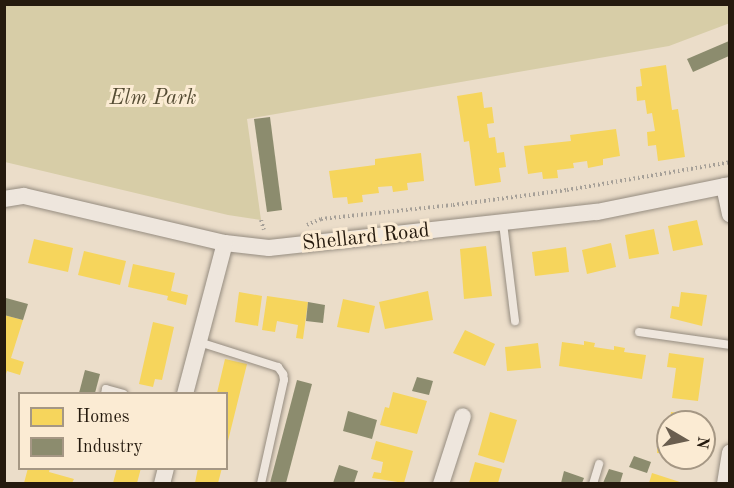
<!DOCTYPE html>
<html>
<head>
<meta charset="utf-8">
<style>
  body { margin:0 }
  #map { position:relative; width:734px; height:488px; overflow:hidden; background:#ebddc9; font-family:"Old Standard TT",serif }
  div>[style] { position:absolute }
  .green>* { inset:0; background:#d7cda7 }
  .homes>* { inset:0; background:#f6d55c }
  .industry>* { inset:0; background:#8c8c6e }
  .path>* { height:4px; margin-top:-2px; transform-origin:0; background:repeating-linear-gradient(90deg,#a6a098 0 1.5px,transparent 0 4.5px) }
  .roads { filter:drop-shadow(0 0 2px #958c80) drop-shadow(0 0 2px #958c80) }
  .service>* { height:8px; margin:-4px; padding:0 4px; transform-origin:4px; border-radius:4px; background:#eee6dd }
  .minor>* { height:16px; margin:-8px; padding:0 8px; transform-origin:8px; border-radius:8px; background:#eee6dd }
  span { translate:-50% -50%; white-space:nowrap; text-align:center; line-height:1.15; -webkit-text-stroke:6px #fbebd3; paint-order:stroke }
  .park-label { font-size:21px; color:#554c34; font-style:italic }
  .street-label { font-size:21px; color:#251a0e }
  .frame { position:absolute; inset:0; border:6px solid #251a0e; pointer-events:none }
  .legend { position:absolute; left:18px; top:392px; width:210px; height:78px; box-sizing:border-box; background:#fbebd3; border:2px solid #a59784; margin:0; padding:8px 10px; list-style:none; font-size:18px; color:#251a0e }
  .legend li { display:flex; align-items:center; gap:12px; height:30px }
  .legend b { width:30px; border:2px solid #a59784 }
  .north { position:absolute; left:656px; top:410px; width:60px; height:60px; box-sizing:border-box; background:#fbebd3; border:2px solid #a59784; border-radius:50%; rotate:99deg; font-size:16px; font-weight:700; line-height:24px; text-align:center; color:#251a0e }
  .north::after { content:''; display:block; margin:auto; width:21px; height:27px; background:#6a5e4f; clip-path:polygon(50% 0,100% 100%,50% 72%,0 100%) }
</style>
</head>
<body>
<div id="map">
  <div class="green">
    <i style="clip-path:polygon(5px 4px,729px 4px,730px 23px,669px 46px,247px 119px,261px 220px,228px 215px,5px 162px)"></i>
  </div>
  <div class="homes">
    <i style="clip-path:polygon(666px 65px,672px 110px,678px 109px,685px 157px,658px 161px,656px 145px,648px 146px,647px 132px,655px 131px,652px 113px,647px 114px,645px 100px,637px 101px,636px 87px,642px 86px,640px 69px)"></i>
    <i style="clip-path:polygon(482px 92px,484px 108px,492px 107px,494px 123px,487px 124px,489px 138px,495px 137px,497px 153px,504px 152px,506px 167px,499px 168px,501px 182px,475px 186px,469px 141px,464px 142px,457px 96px)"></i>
    <i style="clip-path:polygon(616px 129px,620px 156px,603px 159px,603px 165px,588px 168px,587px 161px,573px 163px,574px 168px,557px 170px,558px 178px,543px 179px,542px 172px,528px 174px,524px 146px,571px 141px,570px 135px)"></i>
    <i style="clip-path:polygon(421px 153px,424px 181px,407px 183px,408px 190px,393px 192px,392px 186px,378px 187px,379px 193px,362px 195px,363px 202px,348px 204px,347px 197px,333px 198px,329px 171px,375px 165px,375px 159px)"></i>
    <i style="clip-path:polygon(697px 220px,703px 245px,673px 251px,668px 226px)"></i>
    <i style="clip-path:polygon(654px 229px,659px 254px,629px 259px,625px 235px)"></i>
    <i style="clip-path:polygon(34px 239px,73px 248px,68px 272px,28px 263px)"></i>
    <i style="clip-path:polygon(611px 243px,616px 267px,587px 274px,582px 250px)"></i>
    <i style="clip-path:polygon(486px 246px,492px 296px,464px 299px,460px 249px)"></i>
    <i style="clip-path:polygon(566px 247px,569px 272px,535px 276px,532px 252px)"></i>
    <i style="clip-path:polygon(84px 251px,126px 261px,120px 285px,78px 275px)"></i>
    <i style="clip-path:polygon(133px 264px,175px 273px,171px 291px,188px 295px,186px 305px,167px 300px,168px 296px,128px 287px)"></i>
    <i style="clip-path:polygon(428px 291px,433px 320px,385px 329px,379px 302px)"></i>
    <i style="clip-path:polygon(239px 292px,262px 296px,258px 326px,235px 322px)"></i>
    <i style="clip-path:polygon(681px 292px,707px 295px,702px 326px,670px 318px,672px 306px,679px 307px)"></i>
    <i style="clip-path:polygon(267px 296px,308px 302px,303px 339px,296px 338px,298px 325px,277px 321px,275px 332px,262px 330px)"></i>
    <i style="clip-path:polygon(343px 299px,375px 306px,369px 333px,337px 327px)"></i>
    <i style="clip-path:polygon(4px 315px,23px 320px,11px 358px,24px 362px,20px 375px,7px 371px,5px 377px)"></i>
    <i style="clip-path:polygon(153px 322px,174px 327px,162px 380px,155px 379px,153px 387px,139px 384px)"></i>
    <i style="clip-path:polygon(465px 330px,495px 344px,485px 366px,453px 353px)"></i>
    <i style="clip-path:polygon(584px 341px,595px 343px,594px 347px,614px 350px,614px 346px,625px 348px,624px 352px,646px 355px,642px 379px,559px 366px,562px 342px,584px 345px)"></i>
    <i style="clip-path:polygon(538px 343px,541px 368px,507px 371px,505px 347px)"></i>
    <i style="clip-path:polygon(669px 353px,704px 358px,698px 401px,672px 398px,676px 368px,667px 367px)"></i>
    <i style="clip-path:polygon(225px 359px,247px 364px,227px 445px,226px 393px,217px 393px)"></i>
    <i style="clip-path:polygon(393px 392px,427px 401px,417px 434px,380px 425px,385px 407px,389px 408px)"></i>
    <i style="clip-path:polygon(490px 412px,517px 420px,504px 463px,478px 455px)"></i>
    <i style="clip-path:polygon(671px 412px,693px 415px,692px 422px,670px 422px)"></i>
    <i style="clip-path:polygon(658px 437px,668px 438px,668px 454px,657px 453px)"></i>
    <i style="clip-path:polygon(376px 441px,413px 451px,404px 483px,372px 478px,374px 472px,381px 473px,383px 462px,371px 459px)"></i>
    <i style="clip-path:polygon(670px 458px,688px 458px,687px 464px,669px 462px)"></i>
    <i style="clip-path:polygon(475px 462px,502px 469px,498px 483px,469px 483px)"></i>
    <i style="clip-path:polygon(28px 468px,50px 468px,49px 472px,74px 479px,72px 483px,24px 483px)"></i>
    <i style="clip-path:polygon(117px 468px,141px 468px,137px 483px,113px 483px)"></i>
    <i style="clip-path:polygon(198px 468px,222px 468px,218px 483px,195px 483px)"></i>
    <i style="clip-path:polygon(652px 473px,683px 483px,649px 483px)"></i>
  </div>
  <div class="industry">
    <i style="clip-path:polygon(729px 41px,729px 56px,693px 72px,687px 59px)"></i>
    <i style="clip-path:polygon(270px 117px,282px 210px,267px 212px,254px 119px)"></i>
    <i style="clip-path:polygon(6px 298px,28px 304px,23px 320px,4px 315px)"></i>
    <i style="clip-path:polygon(308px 302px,325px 305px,323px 323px,306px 321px)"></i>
    <i style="clip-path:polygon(85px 370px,100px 374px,95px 393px,79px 393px)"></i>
    <i style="clip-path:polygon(417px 377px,433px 381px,429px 395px,412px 391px)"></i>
    <i style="clip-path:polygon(297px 380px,312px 384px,286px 483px,270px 483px)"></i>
    <i style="clip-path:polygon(348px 411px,377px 420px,372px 439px,343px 431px)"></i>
    <i style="clip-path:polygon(634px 456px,651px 462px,647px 473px,629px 467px)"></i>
    <i style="clip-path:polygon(339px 465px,358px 471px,354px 483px,333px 483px)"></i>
    <i style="clip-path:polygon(609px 469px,623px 473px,620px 483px,603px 483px)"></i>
    <i style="clip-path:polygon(564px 471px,584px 478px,582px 483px,561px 483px)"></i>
  </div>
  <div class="path">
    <i style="left:261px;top:220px;width:10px;rotate:73deg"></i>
    <i style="left:307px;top:225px;width:15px;rotate:-23deg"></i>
    <i style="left:321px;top:219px;width:133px;rotate:-6.1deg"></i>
    <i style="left:453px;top:205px;width:115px;rotate:-7.5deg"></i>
    <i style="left:567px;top:190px;width:165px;rotate:-9.7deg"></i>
  </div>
  <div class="roads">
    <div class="service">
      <i style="left:503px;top:223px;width:99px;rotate:83deg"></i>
      <i style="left:639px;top:332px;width:92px;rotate:8.1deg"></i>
      <i style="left:199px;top:342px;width:83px;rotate:17.6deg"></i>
      <i style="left:278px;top:367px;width:9px;rotate:54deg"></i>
      <i style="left:283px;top:374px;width:6px;rotate:81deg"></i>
      <i style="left:284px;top:380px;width:107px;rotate:102.5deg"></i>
      <i style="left:105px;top:394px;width:5px;rotate:-79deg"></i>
      <i style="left:106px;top:389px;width:18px;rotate:16deg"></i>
      <i style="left:593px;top:484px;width:21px;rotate:-73deg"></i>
    </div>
    <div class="minor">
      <i style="left:724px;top:186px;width:29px;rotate:78deg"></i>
      <i style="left:4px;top:199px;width:20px;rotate:-9deg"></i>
      <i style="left:24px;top:196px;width:206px;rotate:13.2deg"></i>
      <i style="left:225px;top:243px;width:44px;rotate:6.5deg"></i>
      <i style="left:269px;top:248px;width:330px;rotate:-6.3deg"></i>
      <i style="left:597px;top:212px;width:136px;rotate:-11.5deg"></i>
      <i style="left:185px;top:394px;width:156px;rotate:-75.2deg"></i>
      <i style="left:162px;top:484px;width:16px;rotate:-76deg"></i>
      <i style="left:441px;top:484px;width:71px;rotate:-72.1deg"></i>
      <i style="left:725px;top:484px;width:32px;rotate:-81deg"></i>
    </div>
  </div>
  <div class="park-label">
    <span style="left:153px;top:99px">Elm Park</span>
  </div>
  <div class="street-label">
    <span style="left:366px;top:238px;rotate:-6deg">Shellard Road</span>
  </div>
  <div class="frame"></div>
  <ul class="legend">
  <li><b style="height:16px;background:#f6d55c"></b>Homes</li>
  <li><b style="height:16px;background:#8c8c6e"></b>Industry</li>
  </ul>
  <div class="north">N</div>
</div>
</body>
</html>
